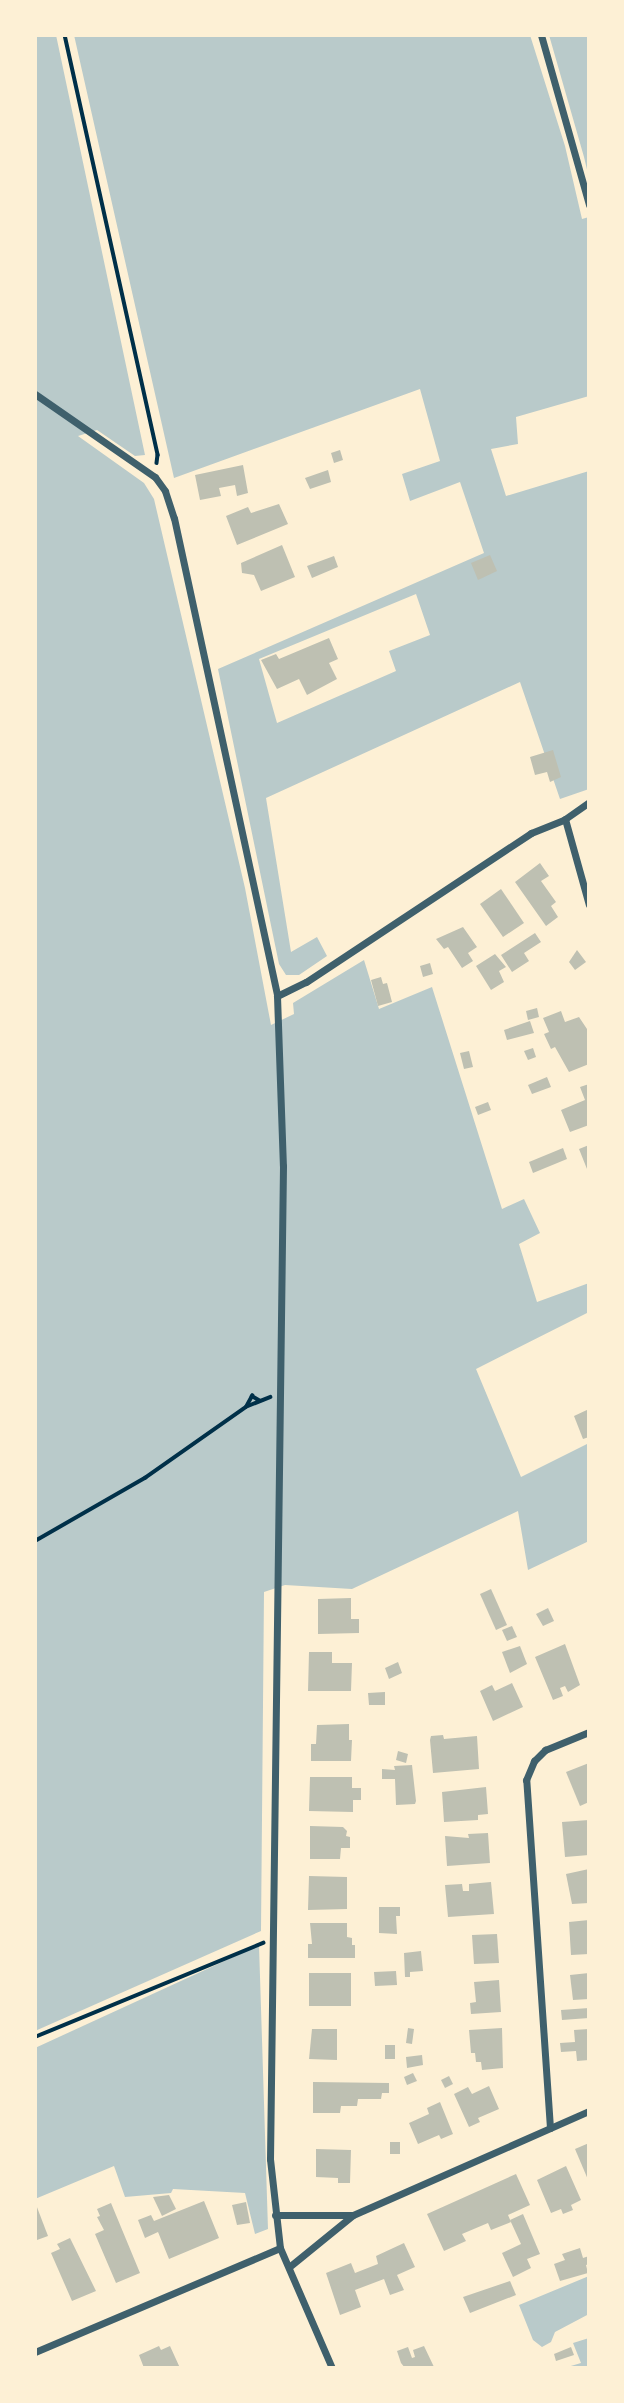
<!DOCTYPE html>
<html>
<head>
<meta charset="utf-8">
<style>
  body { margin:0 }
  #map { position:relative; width:624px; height:2403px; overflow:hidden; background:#fdf0d5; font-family:"Source Sans 3",sans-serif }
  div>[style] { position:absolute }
  .green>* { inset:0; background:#b9caca }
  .building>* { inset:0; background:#bec0b2 }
  .path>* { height:3.5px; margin:-1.75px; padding:0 1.75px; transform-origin:1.75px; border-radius:1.75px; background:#003049 }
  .minor>* { height:7px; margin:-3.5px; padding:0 3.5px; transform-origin:3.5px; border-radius:3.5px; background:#3f606c }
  span { translate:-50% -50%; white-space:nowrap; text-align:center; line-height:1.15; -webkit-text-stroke:6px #fdf0d5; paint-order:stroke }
  .frame { position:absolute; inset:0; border:37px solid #fdf0d5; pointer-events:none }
</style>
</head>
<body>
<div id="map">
  <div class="green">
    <i style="clip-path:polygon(35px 35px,56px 35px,145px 455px,135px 456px,97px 430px,78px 436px,144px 483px,154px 499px,245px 888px,271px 1025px,294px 1014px,293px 1003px,364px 960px,379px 1009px,432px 987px,502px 1209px,524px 1199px,540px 1233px,519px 1244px,537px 1302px,589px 1283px,589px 1312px,476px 1369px,521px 1477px,589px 1443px,589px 1541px,528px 1570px,518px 1511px,352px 1589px,285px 1585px,264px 1592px,261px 1931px,35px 2031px)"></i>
    <i style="clip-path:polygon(evenodd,74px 35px,530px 35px,565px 146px,582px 219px,589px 217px,589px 396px,516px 417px,518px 444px,491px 449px,506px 496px,589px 471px,589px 789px,560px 799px,520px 682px,266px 798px,291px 952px,317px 937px,327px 956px,299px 975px,286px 975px,279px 964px,218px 669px,484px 553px,460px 482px,410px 501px,402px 474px,440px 461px,420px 389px,174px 478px,74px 35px,416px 594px,430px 635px,389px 651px,396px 671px,277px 723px,259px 659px,416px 594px)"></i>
    <i style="clip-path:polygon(549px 35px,589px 35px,589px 178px,584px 157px)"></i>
    <i style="clip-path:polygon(259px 1945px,268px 2229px,255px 2234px,245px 2193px,173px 2189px,171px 2193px,125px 2197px,114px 2166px,35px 2199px,35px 2048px)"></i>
    <i style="clip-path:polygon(589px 2276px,589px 2314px,555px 2332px,551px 2342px,542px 2347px,533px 2340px,519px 2305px)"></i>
    <i style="clip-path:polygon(589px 2338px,589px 2368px,564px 2368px,581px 2363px,573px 2343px)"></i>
  </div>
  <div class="building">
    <i style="clip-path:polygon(340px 450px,343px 460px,334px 463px,331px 453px)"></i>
    <i style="clip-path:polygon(243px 465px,248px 493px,237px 496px,235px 485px,219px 488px,221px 496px,200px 500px,195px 475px)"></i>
    <i style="clip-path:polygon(328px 470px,331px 482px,310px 489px,305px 478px)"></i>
    <i style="clip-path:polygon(279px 504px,288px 524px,237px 545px,226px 516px,248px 507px,251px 513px)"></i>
    <i style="clip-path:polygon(282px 545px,295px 577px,261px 591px,254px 575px,242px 573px,241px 563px)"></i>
    <i style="clip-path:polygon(490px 555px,497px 571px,478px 580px,471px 563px)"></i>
    <i style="clip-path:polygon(334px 556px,338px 567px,312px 578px,307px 566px)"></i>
    <i style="clip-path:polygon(329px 638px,338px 659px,329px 663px,337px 679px,307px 695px,299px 679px,277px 689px,261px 660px,276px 654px,279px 659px)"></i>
    <i style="clip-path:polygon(553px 750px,561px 777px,550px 782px,547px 772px,535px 775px,530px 757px)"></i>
    <i style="clip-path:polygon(540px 863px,549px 876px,541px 881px,556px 902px,551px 906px,558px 917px,546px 926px,515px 882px)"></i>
    <i style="clip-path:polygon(501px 889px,524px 923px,503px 937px,480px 904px)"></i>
    <i style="clip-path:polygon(463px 927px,477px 947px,468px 953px,473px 961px,462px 968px,448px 947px,444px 949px,436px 939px)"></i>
    <i style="clip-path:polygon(535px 933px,541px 942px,524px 953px,529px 961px,512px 972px,501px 955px)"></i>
    <i style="clip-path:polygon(577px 950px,586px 962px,575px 970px,569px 962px)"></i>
    <i style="clip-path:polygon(495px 954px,506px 967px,499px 971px,504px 982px,491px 990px,476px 966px)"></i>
    <i style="clip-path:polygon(430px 963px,433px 974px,423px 977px,420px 966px)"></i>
    <i style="clip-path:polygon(381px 977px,383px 984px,387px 983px,392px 1002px,378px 1006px,371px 980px)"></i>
    <i style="clip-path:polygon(537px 1008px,539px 1017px,528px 1020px,526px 1011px)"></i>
    <i style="clip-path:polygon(561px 1011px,565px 1022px,579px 1017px,589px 1032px,589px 1064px,569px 1072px,555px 1047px,551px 1049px,544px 1034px,549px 1032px,543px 1018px)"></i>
    <i style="clip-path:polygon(530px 1021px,534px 1033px,507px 1040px,504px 1030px)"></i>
    <i style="clip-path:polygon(533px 1048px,536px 1057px,528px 1060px,524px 1051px)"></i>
    <i style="clip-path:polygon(469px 1051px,473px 1067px,464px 1069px,460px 1053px)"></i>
    <i style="clip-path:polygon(547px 1077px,551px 1087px,532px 1094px,528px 1085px)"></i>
    <i style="clip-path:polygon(589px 1084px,589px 1125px,570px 1132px,561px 1110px,585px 1100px,580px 1087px)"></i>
    <i style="clip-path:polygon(488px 1102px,491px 1110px,478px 1115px,475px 1107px)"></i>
    <i style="clip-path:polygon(589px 1145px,589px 1174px,579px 1149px)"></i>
    <i style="clip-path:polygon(563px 1148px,567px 1159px,533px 1173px,529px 1162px)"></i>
    <i style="clip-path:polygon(589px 1409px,589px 1437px,583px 1439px,574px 1416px)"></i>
    <i style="clip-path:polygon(491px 1589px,507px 1625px,496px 1630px,480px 1594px)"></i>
    <i style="clip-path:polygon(351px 1598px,351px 1619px,359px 1619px,359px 1633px,318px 1634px,318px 1599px)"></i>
    <i style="clip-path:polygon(548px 1608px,554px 1621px,543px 1626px,536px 1614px)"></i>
    <i style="clip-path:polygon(512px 1626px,517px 1637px,507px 1641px,502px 1630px)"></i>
    <i style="clip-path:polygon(565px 1644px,580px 1685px,568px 1692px,565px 1686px,560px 1688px,563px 1696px,553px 1700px,535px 1657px)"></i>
    <i style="clip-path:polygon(520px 1646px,527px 1664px,510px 1673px,502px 1652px)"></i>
    <i style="clip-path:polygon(309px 1652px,332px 1652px,332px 1663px,352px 1663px,351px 1691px,308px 1691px)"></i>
    <i style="clip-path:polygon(398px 1662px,402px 1673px,389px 1679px,385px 1668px)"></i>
    <i style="clip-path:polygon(512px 1683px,523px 1707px,493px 1721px,480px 1691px,492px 1685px,495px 1691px)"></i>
    <i style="clip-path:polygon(385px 1692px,385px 1705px,369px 1705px,368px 1693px)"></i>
    <i style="clip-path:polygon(349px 1724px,349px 1740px,352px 1740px,351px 1761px,311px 1761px,311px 1744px,316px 1744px,317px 1725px)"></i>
    <i style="clip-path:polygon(443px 1735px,444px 1739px,477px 1736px,479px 1769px,433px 1773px,430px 1740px,431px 1736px)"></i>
    <i style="clip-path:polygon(398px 1751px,408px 1754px,406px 1763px,396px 1760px)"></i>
    <i style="clip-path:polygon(589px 1763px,589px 1802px,580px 1806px,566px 1772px)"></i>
    <i style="clip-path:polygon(412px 1765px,416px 1801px,415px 1804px,396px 1805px,395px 1779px,382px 1779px,382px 1769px,395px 1770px,394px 1766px)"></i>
    <i style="clip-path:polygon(310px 1777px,352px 1777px,352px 1788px,361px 1788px,361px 1800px,353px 1800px,353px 1812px,309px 1811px)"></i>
    <i style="clip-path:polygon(486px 1787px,488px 1814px,478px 1815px,478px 1820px,444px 1822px,442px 1792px)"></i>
    <i style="clip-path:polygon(589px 1820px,589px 1855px,565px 1857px,562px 1822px)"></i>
    <i style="clip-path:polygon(310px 1826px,343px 1827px,347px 1831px,346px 1836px,350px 1837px,350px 1848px,341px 1848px,340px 1859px,310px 1859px)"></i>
    <i style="clip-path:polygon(488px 1833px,490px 1863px,447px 1866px,445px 1836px,469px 1838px,468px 1834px)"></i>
    <i style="clip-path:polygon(589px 1869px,589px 1903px,572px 1904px,566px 1874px)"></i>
    <i style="clip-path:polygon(309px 1876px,347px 1877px,347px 1909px,308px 1910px)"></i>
    <i style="clip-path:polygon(491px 1882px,494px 1914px,448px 1917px,445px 1885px,462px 1884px,463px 1891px,469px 1891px,469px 1884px)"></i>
    <i style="clip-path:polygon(379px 1907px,400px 1907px,400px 1916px,396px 1916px,397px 1934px,379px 1933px)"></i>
    <i style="clip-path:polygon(589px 1920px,589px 1954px,571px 1955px,569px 1922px)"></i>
    <i style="clip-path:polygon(310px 1923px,347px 1923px,347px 1937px,352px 1938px,352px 1945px,355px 1945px,355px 1958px,308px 1958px,308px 1944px,312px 1944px)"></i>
    <i style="clip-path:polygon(497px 1934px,499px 1963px,474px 1964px,472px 1935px)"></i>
    <i style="clip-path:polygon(421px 1951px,423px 1971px,410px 1972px,410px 1977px,405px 1977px,404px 1953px)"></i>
    <i style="clip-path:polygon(396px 1971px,397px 1985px,375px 1986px,374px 1972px)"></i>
    <i style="clip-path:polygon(309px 1973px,351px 1973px,351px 2006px,309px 2006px)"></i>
    <i style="clip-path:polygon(589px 1973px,589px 1999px,573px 2000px,570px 1975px)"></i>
    <i style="clip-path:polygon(499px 1980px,501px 2012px,471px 2014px,470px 2003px,476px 2002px,474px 1982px)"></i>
    <i style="clip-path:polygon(589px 2008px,589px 2018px,562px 2020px,561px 2010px)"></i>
    <i style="clip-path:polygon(408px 2028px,414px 2029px,412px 2044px,406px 2043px)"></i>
    <i style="clip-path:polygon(502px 2028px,503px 2068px,482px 2070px,481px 2062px,476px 2062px,475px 2053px,471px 2053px,469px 2030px)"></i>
    <i style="clip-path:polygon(312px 2029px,337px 2029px,337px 2060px,309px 2059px)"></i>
    <i style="clip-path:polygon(589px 2029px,589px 2060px,577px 2061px,576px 2051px,561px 2052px,560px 2043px,575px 2042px,574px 2030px)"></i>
    <i style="clip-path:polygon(385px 2045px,395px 2045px,395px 2059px,385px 2059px)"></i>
    <i style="clip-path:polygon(422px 2055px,423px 2065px,407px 2068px,406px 2057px)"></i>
    <i style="clip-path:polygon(413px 2073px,417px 2081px,407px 2085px,404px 2077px)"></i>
    <i style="clip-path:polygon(449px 2076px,453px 2084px,445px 2088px,441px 2080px)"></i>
    <i style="clip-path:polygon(313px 2082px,389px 2083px,389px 2093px,382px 2093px,381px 2099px,358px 2099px,357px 2106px,341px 2106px,340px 2113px,313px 2113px)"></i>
    <i style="clip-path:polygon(489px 2086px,499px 2109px,478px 2118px,480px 2122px,469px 2127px,454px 2094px,468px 2087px,472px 2094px)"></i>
    <i style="clip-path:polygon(440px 2102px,453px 2134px,441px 2139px,439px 2135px,418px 2144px,409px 2123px,429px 2114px,427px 2108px)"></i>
    <i style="clip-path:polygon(390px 2142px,400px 2142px,400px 2154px,390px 2154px)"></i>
    <i style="clip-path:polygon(589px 2143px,589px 2182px,575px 2149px)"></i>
    <i style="clip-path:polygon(316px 2149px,351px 2150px,350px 2183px,338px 2183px,338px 2178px,316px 2177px)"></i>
    <i style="clip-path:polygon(566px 2166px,581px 2200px,571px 2205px,573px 2210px,563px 2214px,561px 2209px,551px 2213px,537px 2180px)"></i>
    <i style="clip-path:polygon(516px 2174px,530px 2205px,508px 2215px,511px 2222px,491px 2230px,488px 2223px,462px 2234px,466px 2241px,444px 2251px,427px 2214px)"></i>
    <i style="clip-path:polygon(169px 2195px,176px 2209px,162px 2216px,153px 2197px)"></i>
    <i style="clip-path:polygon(204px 2201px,219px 2238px,169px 2259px,158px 2232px,145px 2238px,138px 2220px,151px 2215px,154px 2221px)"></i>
    <i style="clip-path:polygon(35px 2202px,48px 2236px,37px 2240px,35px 2234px)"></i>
    <i style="clip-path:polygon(246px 2202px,250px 2223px,237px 2225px,232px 2205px)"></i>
    <i style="clip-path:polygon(111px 2203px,140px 2273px,116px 2283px,95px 2234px,104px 2230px,97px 2217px,100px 2216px,97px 2209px)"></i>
    <i style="clip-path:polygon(523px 2214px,540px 2254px,527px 2259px,531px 2268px,513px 2277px,502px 2253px,521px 2244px,510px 2220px)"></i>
    <i style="clip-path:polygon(70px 2238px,96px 2291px,72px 2301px,51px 2253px,60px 2249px,57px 2244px)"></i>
    <i style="clip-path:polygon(404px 2243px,415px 2267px,397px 2275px,404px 2290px,390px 2295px,384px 2279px,355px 2290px,361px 2307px,340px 2315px,326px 2273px,351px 2263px,355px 2273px,378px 2264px,376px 2256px)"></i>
    <i style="clip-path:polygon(580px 2248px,583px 2258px,589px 2256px,589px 2264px,586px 2265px,588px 2273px,560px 2281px,554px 2264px,565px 2260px,562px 2254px)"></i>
    <i style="clip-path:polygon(510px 2281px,516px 2295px,470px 2313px,463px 2297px)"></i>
    <i style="clip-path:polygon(159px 2346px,161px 2350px,170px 2346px,180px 2368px,144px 2368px,139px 2355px)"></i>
    <i style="clip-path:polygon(424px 2346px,434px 2367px,405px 2368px,401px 2363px,397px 2351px,408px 2347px,412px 2358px,415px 2357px,413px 2350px)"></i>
    <i style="clip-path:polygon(571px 2347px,574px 2355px,556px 2361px,554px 2354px)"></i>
  </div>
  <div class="path">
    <i style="left:65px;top:35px;width:430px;rotate:77.5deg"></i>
    <i style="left:158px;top:455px;width:8px;rotate:97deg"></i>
    <i style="left:248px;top:1406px;width:24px;rotate:-22deg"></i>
    <i style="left:35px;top:1541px;width:127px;rotate:-29.8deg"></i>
    <i style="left:145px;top:1478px;width:123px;rotate:-35.1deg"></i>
    <i style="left:246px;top:1407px;width:13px;rotate:-61deg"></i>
    <i style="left:252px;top:1396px;width:8px;rotate:30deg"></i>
    <i style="left:35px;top:2037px;width:247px;rotate:-22.4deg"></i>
  </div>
  <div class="minor">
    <i style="left:541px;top:35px;width:177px;rotate:74.2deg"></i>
    <i style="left:35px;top:394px;width:146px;rotate:34.7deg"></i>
    <i style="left:155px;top:477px;width:17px;rotate:54deg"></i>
    <i style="left:165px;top:491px;width:28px;rotate:72deg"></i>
    <i style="left:174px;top:518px;width:489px;rotate:77.8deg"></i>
    <i style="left:277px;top:996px;width:170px;rotate:88deg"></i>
    <i style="left:283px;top:1166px;width:993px;rotate:90.75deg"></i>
    <i style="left:270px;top:2159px;width:90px;rotate:83.6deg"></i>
    <i style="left:280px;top:2248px;width:131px;rotate:66.6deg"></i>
    <i style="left:565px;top:819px;width:89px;rotate:74.4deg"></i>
    <i style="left:277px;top:996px;width:32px;rotate:-26deg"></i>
    <i style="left:306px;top:982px;width:270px;rotate:-33.5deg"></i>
    <i style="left:531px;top:833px;width:37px;rotate:-22deg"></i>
    <i style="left:565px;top:819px;width:29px;rotate:-35deg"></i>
    <i style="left:550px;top:2128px;width:349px;rotate:-93.9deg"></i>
    <i style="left:526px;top:1780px;width:21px;rotate:-67deg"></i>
    <i style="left:534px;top:1761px;width:16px;rotate:-45deg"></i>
    <i style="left:545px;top:1750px;width:48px;rotate:-22.2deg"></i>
    <i style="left:275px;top:2215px;width:77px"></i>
    <i style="left:289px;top:2267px;width:82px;rotate:-39.1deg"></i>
    <i style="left:353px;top:2215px;width:258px;rotate:-23.8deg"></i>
    <i style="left:35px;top:2352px;width:266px;rotate:-23deg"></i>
  </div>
  <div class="frame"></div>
</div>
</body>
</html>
